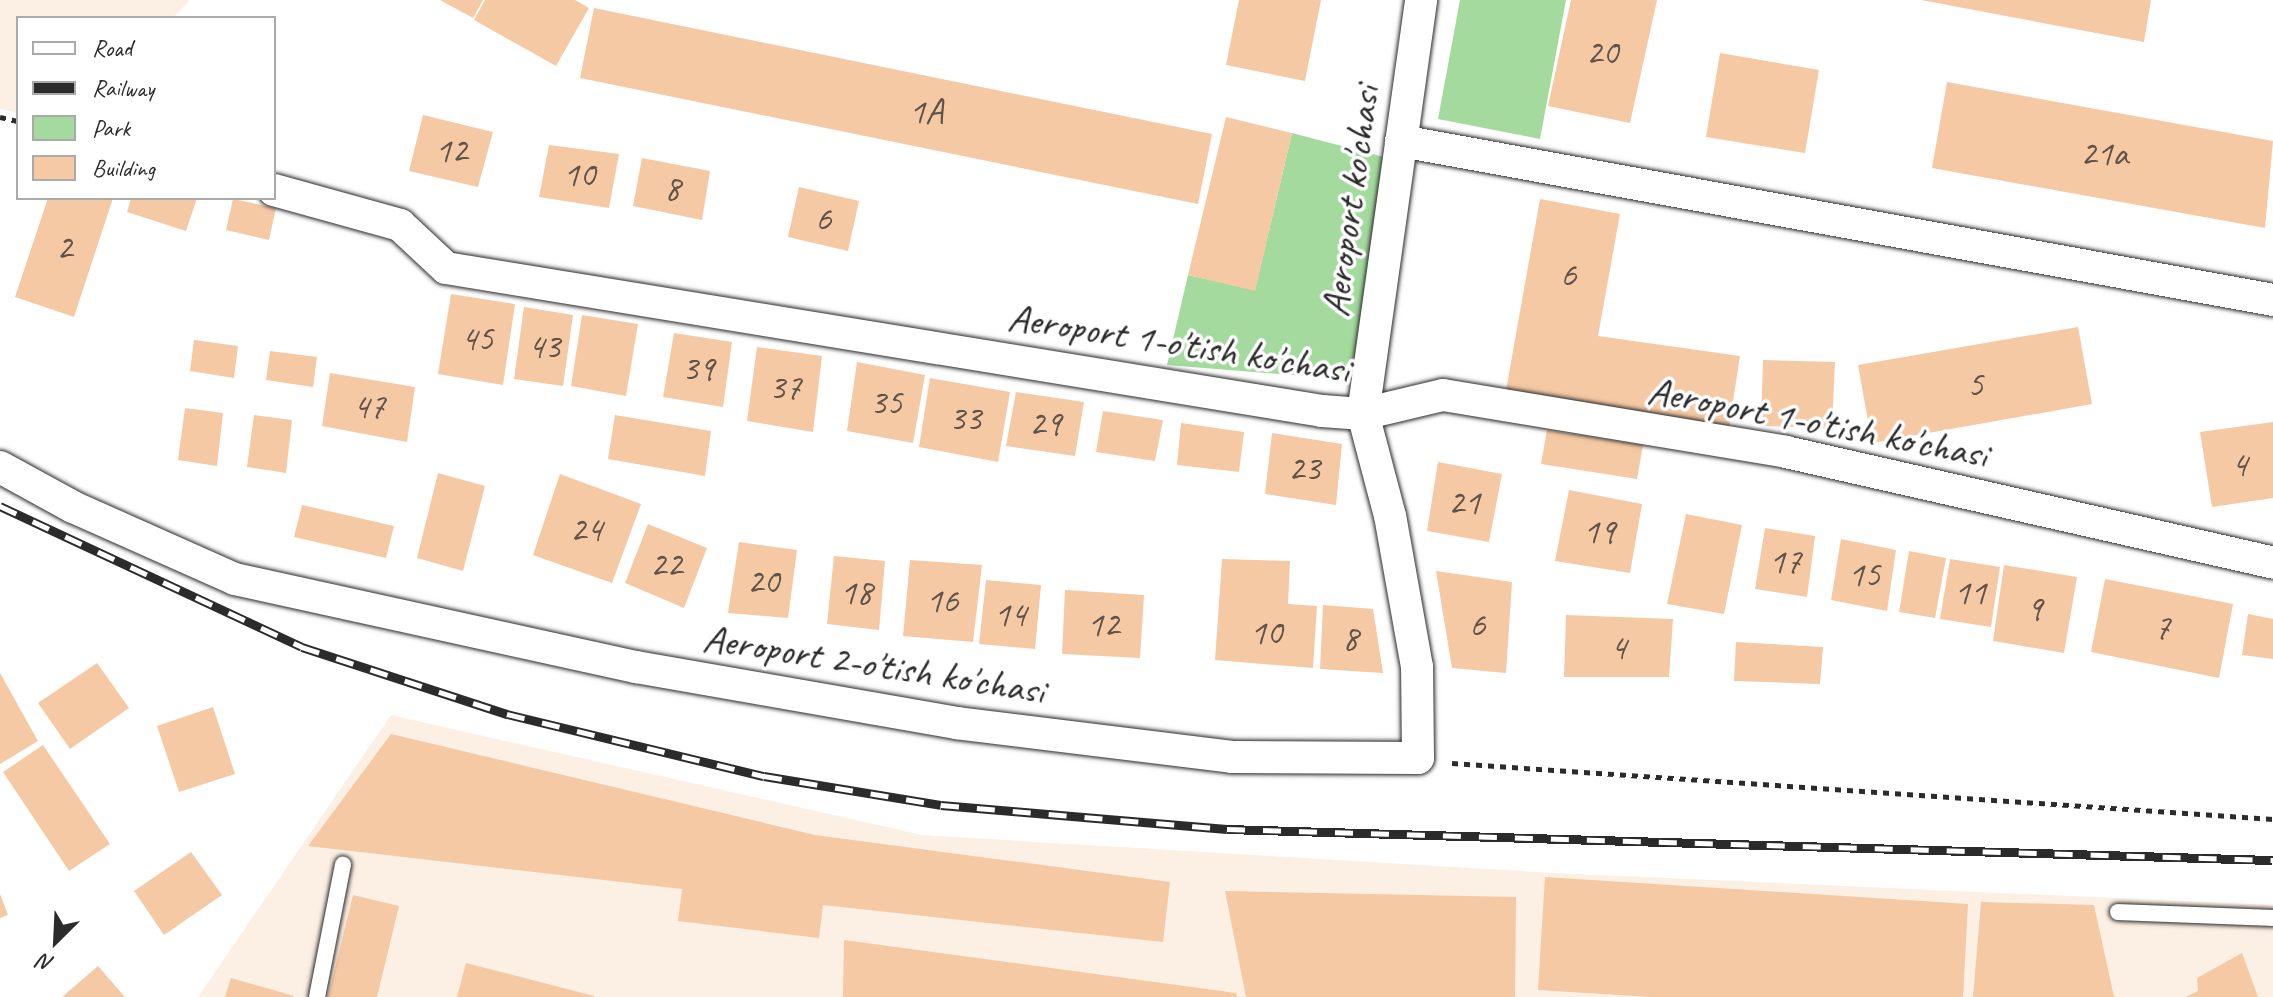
<!DOCTYPE html>
<html>
<head>
<meta charset="utf-8">
<style>
  body { margin:0 }
  #map { position:relative; width:2273px; height:997px; overflow:hidden; background:#fff; font-family:Caveat,sans-serif }
  div>[style] { position:absolute }
  .built>* { inset:0; background:#fcefe4 }
  .green>* { inset:0; background:#a4da9e }
  .building>* { inset:0; background:#f5c9a4 }
  .path>* { height:5px; margin-top:-2.5px; transform-origin:0; background:repeating-linear-gradient(90deg,#2b2b2b 0 6px,transparent 0 12px) }
  .roads { filter:drop-shadow(0 0 2px #2b2b2b) drop-shadow(0 0 2px #2b2b2b) }
  .service>* { height:16px; margin:-8px; padding:0 8px; transform-origin:8px; border-radius:8px; background:#fff }
  .minor>* { height:32px; margin:-16px; padding:0 16px; transform-origin:16px; border-radius:16px; background:#fff }
  .rail>* { height:9px; margin-top:-4.5px; transform-origin:0; background:repeating-linear-gradient(90deg,#fff 0 18px,#2b2b2b 0 36px); box-sizing:border-box; border-block:2px solid #2b2b2b }
  span { translate:-50% -50%; white-space:nowrap; text-align:center; line-height:1.15; -webkit-text-stroke:7px #fff; paint-order:stroke }
  .number-label { font-size:36px; color:#5e5249 }
  .number-label span { -webkit-text-stroke-width:0 }
  .street-label { font-size:40px; color:#2b2b2b }
  .legend { position:absolute; left:16px; top:16px; width:260px; height:184px; box-sizing:border-box; background:#fff; border:2px solid #aaa; margin:0; padding:10px 14px; list-style:none; font-size:24px; color:#2b2b2b }
  .legend li { display:flex; align-items:center; gap:16px; height:40px }
  .legend b { width:40px; border:2px solid #aaa }
  .north { position:absolute; left:16px; top:901px; width:80px; height:80px; -webkit-text-stroke:6px #fff; paint-order:stroke; rotate:204deg; font-size:22px; font-weight:700; line-height:32px; text-align:center; color:#2b2b2b }
  .north::after { content:''; display:block; margin:auto; width:28px; height:36px; background:#2b2b2b; clip-path:polygon(50% 0,100% 100%,50% 72%,0 100%) }
</style>
</head>
<body>
<div id="map">
  <div class="built">
    <i style="clip-path:polygon(0 0,190px 0,173px 18px,18px 18px,18px 113px,0 109px)"></i>
    <i style="clip-path:polygon(391px 715px,922px 835px,1553px 873px,2273px 905px,2273px 997px,198px 997px)"></i>
  </div>
  <div class="green">
    <i style="clip-path:polygon(1460px 0,1566px 0,1540px 139px,1438px 119px)"></i>
    <i style="clip-path:polygon(1292px 133px,1384px 157px,1353px 380px,1167px 365px,1188px 275px,1255px 290px)"></i>
  </div>
  <div class="building">
    <i style="clip-path:polygon(440px 0,483px 0,473px 18px)"></i>
    <i style="clip-path:polygon(485px 0,575px 0,589px 8px,556px 66px,474px 20px)"></i>
    <i style="clip-path:polygon(1239px 0,1321px 0,1305px 81px,1226px 65px)"></i>
    <i style="clip-path:polygon(1571px 0,1657px 0,1630px 123px,1548px 106px)"></i>
    <i style="clip-path:polygon(1921px 0,2151px 0,2144px 42px)"></i>
    <i style="clip-path:polygon(594px 8px,1212px 134px,1198px 204px,580px 78px)"></i>
    <i style="clip-path:polygon(1720px 53px,1819px 70px,1805px 153px,1706px 137px)"></i>
    <i style="clip-path:polygon(1947px 82px,2273px 141px,2265px 228px,1932px 168px)"></i>
    <i style="clip-path:polygon(423px 115px,493px 132px,478px 187px,409px 171px)"></i>
    <i style="clip-path:polygon(1226px 117px,1292px 133px,1255px 291px,1188px 275px)"></i>
    <i style="clip-path:polygon(549px 145px,619px 154px,609px 208px,539px 197px)"></i>
    <i style="clip-path:polygon(642px 158px,710px 171px,702px 220px,633px 206px)"></i>
    <i style="clip-path:polygon(799px 187px,859px 201px,848px 251px,788px 237px)"></i>
    <i style="clip-path:polygon(48px 198px,113px 198px,74px 317px,15px 297px)"></i>
    <i style="clip-path:polygon(131px 198px,197px 198px,186px 231px,127px 212px)"></i>
    <i style="clip-path:polygon(233px 199px,276px 208px,269px 240px,226px 230px)"></i>
    <i style="clip-path:polygon(1540px 199px,1620px 214px,1598px 336px,1740px 356px,1728px 434px,1505px 396px)"></i>
    <i style="clip-path:polygon(451px 294px,515px 304px,503px 385px,438px 374px)"></i>
    <i style="clip-path:polygon(524px 307px,573px 315px,563px 386px,514px 379px)"></i>
    <i style="clip-path:polygon(582px 315px,638px 324px,626px 396px,571px 386px)"></i>
    <i style="clip-path:polygon(2078px 327px,2092px 404px,1872px 443px,1858px 365px)"></i>
    <i style="clip-path:polygon(674px 333px,732px 342px,723px 407px,663px 397px)"></i>
    <i style="clip-path:polygon(194px 340px,238px 346px,234px 378px,190px 371px)"></i>
    <i style="clip-path:polygon(757px 347px,822px 356px,813px 432px,747px 421px)"></i>
    <i style="clip-path:polygon(270px 351px,317px 357px,313px 387px,266px 380px)"></i>
    <i style="clip-path:polygon(1763px 360px,1835px 362px,1832px 428px,1761px 426px)"></i>
    <i style="clip-path:polygon(857px 362px,925px 375px,913px 443px,847px 431px)"></i>
    <i style="clip-path:polygon(330px 373px,415px 387px,407px 442px,322px 426px)"></i>
    <i style="clip-path:polygon(930px 378px,1010px 392px,998px 462px,919px 447px)"></i>
    <i style="clip-path:polygon(1016px 392px,1084px 402px,1075px 456px,1006px 446px)"></i>
    <i style="clip-path:polygon(185px 408px,223px 413px,217px 466px,178px 460px)"></i>
    <i style="clip-path:polygon(1103px 411px,1163px 420px,1155px 461px,1096px 452px)"></i>
    <i style="clip-path:polygon(254px 415px,292px 420px,286px 473px,247px 467px)"></i>
    <i style="clip-path:polygon(615px 415px,711px 431px,705px 476px,608px 459px)"></i>
    <i style="clip-path:polygon(2273px 422px,2273px 498px,2212px 507px,2200px 432px)"></i>
    <i style="clip-path:polygon(1181px 423px,1244px 432px,1239px 472px,1177px 465px)"></i>
    <i style="clip-path:polygon(1547px 430px,1643px 445px,1637px 479px,1541px 464px)"></i>
    <i style="clip-path:polygon(1272px 433px,1342px 444px,1336px 505px,1265px 494px)"></i>
    <i style="clip-path:polygon(1438px 462px,1502px 474px,1489px 542px,1427px 531px)"></i>
    <i style="clip-path:polygon(438px 473px,485px 486px,463px 571px,417px 558px)"></i>
    <i style="clip-path:polygon(560px 474px,641px 504px,612px 583px,533px 555px)"></i>
    <i style="clip-path:polygon(1569px 490px,1642px 504px,1630px 573px,1555px 561px)"></i>
    <i style="clip-path:polygon(302px 505px,394px 526px,386px 558px,294px 537px)"></i>
    <i style="clip-path:polygon(1686px 514px,1742px 525px,1724px 614px,1667px 604px)"></i>
    <i style="clip-path:polygon(648px 524px,707px 548px,684px 608px,625px 583px)"></i>
    <i style="clip-path:polygon(1765px 528px,1815px 536px,1807px 597px,1755px 589px)"></i>
    <i style="clip-path:polygon(1841px 539px,1896px 550px,1887px 611px,1831px 600px)"></i>
    <i style="clip-path:polygon(739px 542px,797px 550px,788px 618px,728px 613px)"></i>
    <i style="clip-path:polygon(1909px 551px,1946px 558px,1935px 618px,1899px 612px)"></i>
    <i style="clip-path:polygon(834px 556px,885px 561px,879px 630px,827px 624px)"></i>
    <i style="clip-path:polygon(1222px 559px,1290px 561px,1288px 604px,1317px 606px,1313px 668px,1215px 660px)"></i>
    <i style="clip-path:polygon(1950px 559px,2000px 567px,1991px 627px,1940px 619px)"></i>
    <i style="clip-path:polygon(910px 560px,982px 565px,973px 642px,903px 636px)"></i>
    <i style="clip-path:polygon(2004px 565px,2077px 577px,2064px 653px,1993px 641px)"></i>
    <i style="clip-path:polygon(1436px 571px,1512px 582px,1506px 673px,1452px 668px)"></i>
    <i style="clip-path:polygon(2105px 579px,2233px 604px,2219px 678px,2091px 652px)"></i>
    <i style="clip-path:polygon(986px 580px,1041px 585px,1035px 649px,979px 644px)"></i>
    <i style="clip-path:polygon(1065px 590px,1144px 595px,1140px 658px,1062px 654px)"></i>
    <i style="clip-path:polygon(1323px 605px,1373px 609px,1383px 673px,1320px 669px)"></i>
    <i style="clip-path:polygon(2248px 614px,2273px 619px,2273px 659px,2242px 655px)"></i>
    <i style="clip-path:polygon(1566px 615px,1673px 619px,1669px 677px,1564px 677px)"></i>
    <i style="clip-path:polygon(1736px 642px,1823px 647px,1820px 684px,1734px 681px)"></i>
    <i style="clip-path:polygon(97px 663px,129px 708px,70px 749px,38px 703px)"></i>
    <i style="clip-path:polygon(0 673px,38px 741px,0 764px)"></i>
    <i style="clip-path:polygon(213px 707px,235px 774px,179px 792px,157px 726px)"></i>
    <i style="clip-path:polygon(391px 734px,815px 835px,1170px 882px,1163px 942px,823px 905px,819px 938px,678px 921px,682px 889px,308px 846px)"></i>
    <i style="clip-path:polygon(43px 745px,110px 844px,69px 871px,3px 772px)"></i>
    <i style="clip-path:polygon(191px 852px,222px 895px,164px 935px,134px 891px)"></i>
    <i style="clip-path:polygon(1545px 877px,1968px 904px,1963px 997px,1651px 997px,1538px 990px)"></i>
    <i style="clip-path:polygon(1225px 891px,1516px 897px,1515px 997px,1246px 997px)"></i>
    <i style="clip-path:polygon(0 894px,8px 915px,0 918px)"></i>
    <i style="clip-path:polygon(353px 895px,399px 906px,377px 997px,328px 997px)"></i>
    <i style="clip-path:polygon(1981px 902px,2094px 905px,2114px 997px,1973px 997px)"></i>
    <i style="clip-path:polygon(844px 940px,1236px 993px,1237px 997px,843px 997px)"></i>
    <i style="clip-path:polygon(2242px 953px,2258px 997px,2186px 997px,2198px 991px,2197px 978px)"></i>
    <i style="clip-path:polygon(466px 963px,594px 996px,594px 997px,457px 997px)"></i>
    <i style="clip-path:polygon(98px 966px,125px 997px,62px 997px)"></i>
    <i style="clip-path:polygon(231px 978px,294px 996px,293px 997px,225px 997px)"></i>
  </div>
  <div class="path">
    <i style="left:0;top:117px;width:18px;rotate:13deg"></i>
    <i style="left:1452px;top:763px;width:823px;rotate:3.9deg"></i>
  </div>
  <div class="roads">
    <div class="service">
      <i style="left:2118px;top:912px;width:155px;rotate:2.2deg"></i>
      <i style="left:317px;top:997px;width:135px;rotate:-78.9deg"></i>
    </div>
    <div class="minor">
      <i style="left:1401px;top:141px;width:886px;rotate:10.33deg"></i>
      <i style="left:274px;top:190px;width:131px;rotate:15.5deg"></i>
      <i style="left:400px;top:225px;width:63px;rotate:43.1deg"></i>
      <i style="left:446px;top:268px;width:888px;rotate:9.27deg"></i>
      <i style="left:1322px;top:411px;width:41px;rotate:4.2deg"></i>
      <i style="left:1363px;top:414px;width:82px;rotate:-13.4deg"></i>
      <i style="left:1443px;top:395px;width:348px;rotate:9.4deg"></i>
      <i style="left:1786px;top:452px;width:499px;rotate:12.8deg"></i>
      <i style="left:0;top:467px;width:83px;rotate:28.7deg"></i>
      <i style="left:73px;top:507px;width:177px;rotate:24deg"></i>
      <i style="left:235px;top:579px;width:411px;rotate:12.4deg"></i>
      <i style="left:636px;top:667px;width:325px;rotate:9.9deg"></i>
      <i style="left:956px;top:723px;width:278px;rotate:7deg"></i>
      <i style="left:1232px;top:757px;width:186px;rotate:0.3deg"></i>
      <i style="left:1418px;top:758px;width:91px;rotate:-90.6deg"></i>
      <i style="left:1417px;top:667px;width:153px;rotate:-100.1deg"></i>
      <i style="left:1390px;top:516px;width:106px;rotate:-104.8deg"></i>
      <i style="left:1363px;top:414px;width:418px;rotate:-82deg"></i>
    </div>
  </div>
  <div class="rail">
    <i style="left:0;top:506px;width:333px;rotate:25deg"></i>
    <i style="left:302px;top:647px;width:216px;rotate:18.1deg"></i>
    <i style="left:507px;top:714px;width:264px;rotate:13.6deg"></i>
    <i style="left:764px;top:776px;width:179px;rotate:9.3deg"></i>
    <i style="left:941px;top:805px;width:287px;rotate:4.8deg"></i>
    <i style="left:1227px;top:829px;width:1046px;rotate:1.7deg"></i>
  </div>
  <div class="number-label">
    <span style="left:1602px;top:53px">20</span>
    <span style="left:926px;top:112px">1A</span>
    <span style="left:451px;top:151px">12</span>
    <span style="left:2104px;top:154px">21a</span>
    <span style="left:579px;top:175px">10</span>
    <span style="left:672px;top:189px">8</span>
    <span style="left:823px;top:219px">6</span>
    <span style="left:64px;top:248px">2</span>
    <span style="left:1568px;top:275px">6</span>
    <span style="left:477px;top:339px">45</span>
    <span style="left:544px;top:347px">43</span>
    <span style="left:698px;top:369px">39</span>
    <span style="left:1975px;top:385px">5</span>
    <span style="left:785px;top:388px">37</span>
    <span style="left:886px;top:403px">35</span>
    <span style="left:369px;top:407px">47</span>
    <span style="left:965px;top:419px">33</span>
    <span style="left:1045px;top:424px">29</span>
    <span style="left:2239px;top:465px">4</span>
    <span style="left:1304px;top:469px">23</span>
    <span style="left:1464px;top:503px">21</span>
    <span style="left:586px;top:530px">24</span>
    <span style="left:1599px;top:532px">19</span>
    <span style="left:1785px;top:562px">17</span>
    <span style="left:666px;top:565px">22</span>
    <span style="left:1864px;top:575px">15</span>
    <span style="left:763px;top:582px">20</span>
    <span style="left:856px;top:593px">18</span>
    <span style="left:1970px;top:593px">11</span>
    <span style="left:942px;top:601px">16</span>
    <span style="left:2034px;top:609px">9</span>
    <span style="left:1010px;top:615px">14</span>
    <span style="left:1103px;top:625px">12</span>
    <span style="left:1477px;top:625px">6</span>
    <span style="left:2162px;top:628px">7</span>
    <span style="left:1266px;top:633px">10</span>
    <span style="left:1350px;top:639px">8</span>
    <span style="left:1618px;top:648px">4</span>
  </div>
  <div class="street-label">
    <span style="left:1350px;top:201px;rotate:-82deg">Aeroport ko'chasi</span>
    <span style="left:1179px;top:343px;rotate:9deg">Aeroport 1-o'tish ko'chasi</span>
    <span style="left:1818px;top:422px;rotate:11deg">Aeroport 1-o'tish ko'chasi</span>
    <span style="left:874px;top:664px;rotate:9deg">Aeroport 2-o'tish ko'chasi</span>
  </div>
  <ul class="legend">
  <li><b style="height:10px;background:#fff"></b>Road</li>
  <li><b style="height:10px;background:#2b2b2b"></b>Railway</li>
  <li><b style="height:22px;background:#a4da9e"></b>Park</li>
  <li><b style="height:22px;background:#f5c9a4"></b>Building</li>
  </ul>
  <div class="north">N</div>
</div>
</body>
</html>
